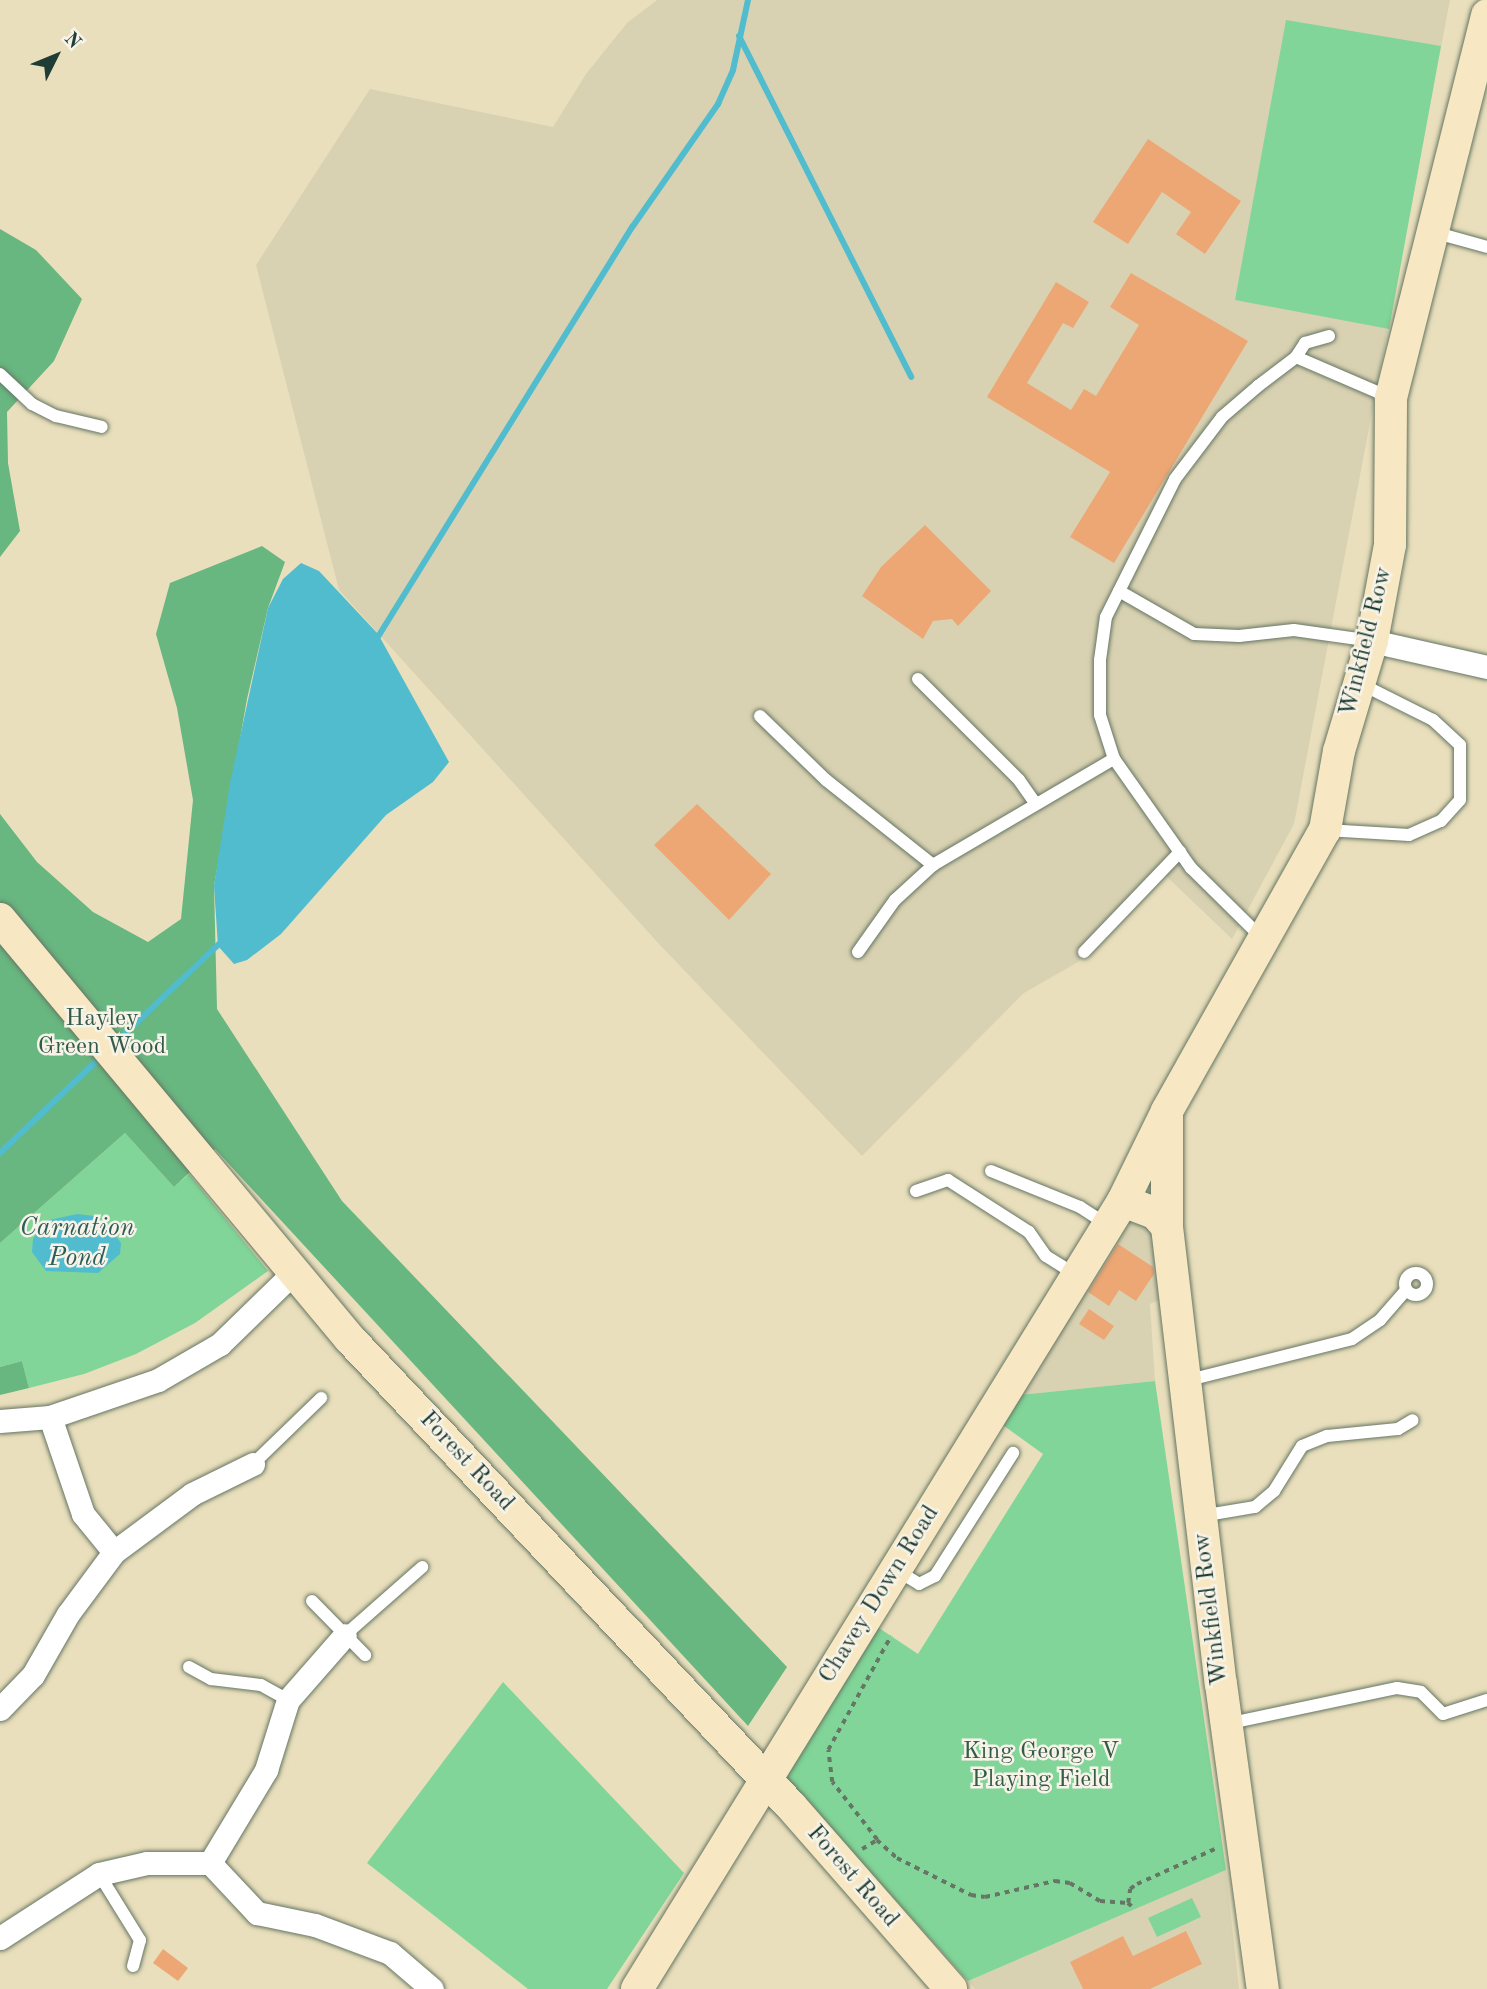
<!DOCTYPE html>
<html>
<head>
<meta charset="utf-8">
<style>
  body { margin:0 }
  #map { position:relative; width:1487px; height:1989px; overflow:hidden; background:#e9dfbc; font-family:"Old Standard TT",serif }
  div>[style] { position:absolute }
  .built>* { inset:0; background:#d9d2b2 }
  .green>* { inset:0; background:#81d598 }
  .forest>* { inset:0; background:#68b680 }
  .water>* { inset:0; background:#51bccd }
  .stream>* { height:6px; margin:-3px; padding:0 3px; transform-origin:3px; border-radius:3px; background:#51bccd }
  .building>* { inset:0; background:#eda775 }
  .path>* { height:3.5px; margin-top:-1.75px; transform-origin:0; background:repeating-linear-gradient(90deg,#667664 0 5px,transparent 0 10px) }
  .roads { filter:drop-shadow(0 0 2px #667664) drop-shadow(0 0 2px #667664) }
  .lane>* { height:12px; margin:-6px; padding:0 6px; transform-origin:6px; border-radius:6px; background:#fff }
  .lane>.ring { margin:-6px; padding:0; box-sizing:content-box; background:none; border:12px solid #fff; border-radius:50% }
  .street>* { height:23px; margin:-11.5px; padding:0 11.5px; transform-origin:11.5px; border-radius:11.5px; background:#fff }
  .secondary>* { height:32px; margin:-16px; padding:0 16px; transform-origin:16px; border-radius:16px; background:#f7e8c3 }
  span { translate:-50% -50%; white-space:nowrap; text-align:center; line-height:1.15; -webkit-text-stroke:5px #f7f3e8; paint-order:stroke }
  .street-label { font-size:24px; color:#1f3d34 }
  .park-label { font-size:24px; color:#335b48 }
  .water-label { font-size:26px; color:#2c5d5a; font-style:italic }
  .north { position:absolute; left:21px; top:21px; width:70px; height:70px; -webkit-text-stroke:5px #f7f3e8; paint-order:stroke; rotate:47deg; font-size:19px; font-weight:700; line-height:28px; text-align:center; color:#1f3d34 }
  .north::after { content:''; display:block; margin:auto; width:24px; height:32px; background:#1f3d34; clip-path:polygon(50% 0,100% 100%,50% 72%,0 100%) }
</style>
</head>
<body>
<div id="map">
  <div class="built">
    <i style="clip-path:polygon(657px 0,1450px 0,1294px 824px,1232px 939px,1164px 874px,1078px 962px,1024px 993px,862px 1156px,659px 944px,339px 590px,256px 265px,370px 89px,553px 127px,586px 74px,627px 23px)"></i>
    <i style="clip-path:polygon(1125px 1217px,1152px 1228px,1164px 1298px,1150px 1304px,1155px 1381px,1020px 1395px)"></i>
    <i style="clip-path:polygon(1226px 1870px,1239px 1989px,975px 1989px,968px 1981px)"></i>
  </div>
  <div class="green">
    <i style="clip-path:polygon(1286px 20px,1441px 46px,1389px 329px,1235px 300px)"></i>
    <i style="clip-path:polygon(125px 1133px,174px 1187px,189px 1174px,268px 1271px,195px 1323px,136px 1354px,84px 1374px,29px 1388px,22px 1361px,0 1367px,0 1243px)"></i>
    <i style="clip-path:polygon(1155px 1381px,1226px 1870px,968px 1981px,784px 1776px,873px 1624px,918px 1654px,1043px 1454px,1000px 1423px,1020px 1395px)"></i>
    <i style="clip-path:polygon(503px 1682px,684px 1873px,607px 1989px,528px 1989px,367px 1863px)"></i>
    <i style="clip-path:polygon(1192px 1898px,1201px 1917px,1157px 1937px,1148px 1918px)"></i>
  </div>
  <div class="forest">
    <i style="clip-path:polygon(0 229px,36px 250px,82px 299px,54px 361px,7px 412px,8px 463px,20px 531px,0 557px)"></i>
    <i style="clip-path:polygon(262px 546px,285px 562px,268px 608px,247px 699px,214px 886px,217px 1009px,342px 1201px,787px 1667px,748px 1726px,215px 1149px,174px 1187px,125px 1133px,0 1243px,0 814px,37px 862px,93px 912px,148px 942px,181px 919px,193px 800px,177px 708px,156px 634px,170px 583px)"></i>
    <i style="clip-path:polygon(22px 1361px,29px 1388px,0 1395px,0 1367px)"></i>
  </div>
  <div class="water">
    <i style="clip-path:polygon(301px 563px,319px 571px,378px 634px,449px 762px,433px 782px,386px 815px,281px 934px,247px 960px,234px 964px,218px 946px,214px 886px,230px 783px,268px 608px,283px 579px)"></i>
    <i style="clip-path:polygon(77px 1214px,94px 1216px,108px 1225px,121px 1243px,120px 1254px,98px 1273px,46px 1271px,32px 1252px,33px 1239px,45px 1221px)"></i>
  </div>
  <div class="stream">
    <i style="left:739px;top:36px;width:382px;rotate:63.2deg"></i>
    <i style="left:376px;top:640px;width:487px;rotate:-58.2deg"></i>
    <i style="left:633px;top:226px;width:149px;rotate:-55.1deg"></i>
    <i style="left:718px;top:104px;width:37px;rotate:-66deg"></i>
    <i style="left:733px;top:70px;width:72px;rotate:-77.9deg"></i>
    <i style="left:115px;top:1043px;width:146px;rotate:-43.6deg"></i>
    <i style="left:0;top:1153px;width:141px;rotate:-43.6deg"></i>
  </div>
  <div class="building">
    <i style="clip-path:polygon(1148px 139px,1241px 201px,1205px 254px,1176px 234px,1191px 212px,1162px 192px,1128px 244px,1093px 222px)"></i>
    <i style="clip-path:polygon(1131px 273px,1248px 341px,1114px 563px,1070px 537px,1110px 472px,987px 397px,1056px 282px,1089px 302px,1073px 328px,1063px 323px,1027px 383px,1071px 410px,1084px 389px,1096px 396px,1139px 325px,1110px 307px)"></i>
    <i style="clip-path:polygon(925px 525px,991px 591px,958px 626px,952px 619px,933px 621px,923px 639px,862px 596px,881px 567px)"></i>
    <i style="clip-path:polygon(697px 804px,771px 874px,729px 920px,654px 845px)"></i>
    <i style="clip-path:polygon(1118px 1244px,1153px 1267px,1154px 1274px,1136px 1301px,1119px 1290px,1109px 1306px,1088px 1292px)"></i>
    <i style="clip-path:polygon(1089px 1309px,1114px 1326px,1104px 1340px,1079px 1324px)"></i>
    <i style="clip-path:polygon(1186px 1931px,1202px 1964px,1150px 1989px,1083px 1989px,1070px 1962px,1123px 1936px,1133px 1956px)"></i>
    <i style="clip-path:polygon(163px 1949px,188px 1968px,178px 1981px,153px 1963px)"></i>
  </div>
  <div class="path">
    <i style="left:877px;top:1840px;width:73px;rotate:-127.8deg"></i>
    <i style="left:832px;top:1782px;width:32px;rotate:-97deg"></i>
    <i style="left:828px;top:1750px;width:130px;rotate:-61.1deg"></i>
    <i style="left:862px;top:1849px;width:17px;rotate:-31deg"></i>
    <i style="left:877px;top:1840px;width:27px;rotate:42deg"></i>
    <i style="left:897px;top:1858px;width:83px;rotate:26.6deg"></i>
    <i style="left:971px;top:1895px;width:14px;rotate:8deg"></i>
    <i style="left:985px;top:1897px;width:72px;rotate:-12.9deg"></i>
    <i style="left:1055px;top:1881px;width:15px;rotate:8deg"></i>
    <i style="left:1070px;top:1883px;width:35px;rotate:31deg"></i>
    <i style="left:1100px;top:1901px;width:28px;rotate:4deg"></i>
    <i style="left:1128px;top:1903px;width:9px;rotate:41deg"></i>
    <i style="left:1128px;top:1903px;width:14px;rotate:-82deg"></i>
    <i style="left:1130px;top:1889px;width:9px;rotate:-36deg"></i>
    <i style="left:1137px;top:1884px;width:88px;rotate:-24.2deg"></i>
  </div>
  <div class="roads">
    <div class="lane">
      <i style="left:1433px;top:232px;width:56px;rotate:15.5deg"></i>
      <i style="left:1296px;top:357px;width:17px;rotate:-57deg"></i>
      <i style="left:1305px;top:343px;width:25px;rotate:-16deg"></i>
      <i style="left:0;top:374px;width:44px;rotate:43.2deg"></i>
      <i style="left:32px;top:404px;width:27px;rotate:27deg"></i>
      <i style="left:56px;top:416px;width:47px;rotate:13.4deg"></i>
      <i style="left:1119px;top:591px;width:86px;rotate:29.8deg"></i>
      <i style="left:1194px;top:634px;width:45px;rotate:2.5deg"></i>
      <i style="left:1239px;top:636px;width:55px;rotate:-6.2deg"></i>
      <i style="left:1294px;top:630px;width:79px;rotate:8deg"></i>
      <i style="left:918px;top:679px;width:143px;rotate:45deg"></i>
      <i style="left:1019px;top:780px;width:29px;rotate:55deg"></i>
      <i style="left:760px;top:716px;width:92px;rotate:44.1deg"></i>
      <i style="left:826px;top:780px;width:137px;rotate:38.5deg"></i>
      <i style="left:1326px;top:830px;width:83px;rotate:3.4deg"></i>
      <i style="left:1409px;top:835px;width:35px;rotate:-24deg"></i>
      <i style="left:1441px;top:821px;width:28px;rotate:-48deg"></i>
      <i style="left:1460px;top:800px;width:55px;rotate:-90deg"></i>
      <i style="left:1460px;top:745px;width:37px;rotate:-137deg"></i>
      <i style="left:1433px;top:720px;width:83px;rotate:-153.4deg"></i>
      <i style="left:1262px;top:938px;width:100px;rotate:-135.4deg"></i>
      <i style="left:1191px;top:868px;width:133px;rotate:-125.2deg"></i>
      <i style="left:1114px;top:759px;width:46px;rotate:-107.7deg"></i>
      <i style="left:1100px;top:715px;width:55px;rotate:-90deg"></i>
      <i style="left:1100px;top:660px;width:43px;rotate:-82.1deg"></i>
      <i style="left:1106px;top:617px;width:154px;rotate:-63.4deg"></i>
      <i style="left:1175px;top:479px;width:78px;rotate:-52.8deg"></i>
      <i style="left:1222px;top:417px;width:48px;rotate:-40.7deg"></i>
      <i style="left:1258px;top:386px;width:48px;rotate:-37.3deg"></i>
      <i style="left:1296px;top:357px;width:103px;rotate:23.3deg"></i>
      <i style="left:858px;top:952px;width:64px;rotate:-54.6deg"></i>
      <i style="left:895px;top:900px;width:52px;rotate:-42.6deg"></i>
      <i style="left:933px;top:865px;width:210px;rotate:-30.4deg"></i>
      <i style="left:1084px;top:952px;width:139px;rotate:-46.2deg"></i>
      <i style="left:991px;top:1171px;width:96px;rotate:22deg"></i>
      <i style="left:1080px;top:1207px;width:33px;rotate:33deg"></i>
      <i style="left:916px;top:1191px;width:34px;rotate:-19deg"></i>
      <i style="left:948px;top:1180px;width:96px;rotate:32.7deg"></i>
      <i style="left:1029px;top:1232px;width:29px;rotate:55deg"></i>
      <i style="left:1046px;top:1256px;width:36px;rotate:32deg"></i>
      <i class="ring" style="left:1405px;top:1273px;width:10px;height:10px"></i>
      <i style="left:1185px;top:1381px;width:172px;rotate:-14.1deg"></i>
      <i style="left:1352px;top:1339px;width:34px;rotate:-34deg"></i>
      <i style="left:1380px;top:1320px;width:40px;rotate:-49deg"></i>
      <i style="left:253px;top:1464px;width:95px;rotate:-44.1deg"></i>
      <i style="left:1201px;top:1516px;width:55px;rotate:-9.5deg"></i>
      <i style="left:1255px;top:1507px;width:25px;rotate:-40deg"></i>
      <i style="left:1274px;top:1491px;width:53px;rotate:-58.1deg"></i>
      <i style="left:1302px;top:1446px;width:27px;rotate:-22deg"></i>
      <i style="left:1327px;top:1436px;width:71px;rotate:-5.6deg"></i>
      <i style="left:1398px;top:1429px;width:17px;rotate:-31deg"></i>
      <i style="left:896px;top:1570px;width:27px;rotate:31deg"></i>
      <i style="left:919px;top:1584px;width:18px;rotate:-27deg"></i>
      <i style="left:935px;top:1576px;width:146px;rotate:-57.6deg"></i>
      <i style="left:312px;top:1601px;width:76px;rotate:45.5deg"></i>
      <i style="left:345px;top:1635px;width:103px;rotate:-41.4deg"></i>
      <i style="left:189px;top:1667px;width:25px;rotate:29deg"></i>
      <i style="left:211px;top:1679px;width:50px;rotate:6.8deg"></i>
      <i style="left:261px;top:1685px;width:31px;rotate:29deg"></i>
      <i style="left:1226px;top:1724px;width:175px;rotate:-11.9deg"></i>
      <i style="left:1397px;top:1688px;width:24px;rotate:9deg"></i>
      <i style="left:1421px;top:1692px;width:31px;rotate:45deg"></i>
      <i style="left:1443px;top:1714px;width:46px;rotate:-17.7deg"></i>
      <i style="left:99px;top:1874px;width:78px;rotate:58.2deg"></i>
      <i style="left:140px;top:1940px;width:27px;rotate:105deg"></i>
    </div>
    <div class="street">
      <i style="left:1372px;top:641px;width:118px;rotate:12.7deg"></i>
      <i style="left:50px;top:1417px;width:102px;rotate:71.2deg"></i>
      <i style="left:83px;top:1514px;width:49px;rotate:50.8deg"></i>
      <i style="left:0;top:1421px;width:50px;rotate:-4.6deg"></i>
      <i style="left:50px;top:1417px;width:114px;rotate:-18.9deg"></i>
      <i style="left:158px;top:1380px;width:72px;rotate:-30.1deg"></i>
      <i style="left:220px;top:1344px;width:105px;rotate:-44.2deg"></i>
      <i style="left:0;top:1709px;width:47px;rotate:-45.9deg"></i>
      <i style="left:33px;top:1675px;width:70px;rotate:-60.2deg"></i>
      <i style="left:68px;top:1614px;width:77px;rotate:-53.4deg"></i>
      <i style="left:114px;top:1552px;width:97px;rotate:-36.6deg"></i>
      <i style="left:192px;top:1494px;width:68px;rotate:-26.2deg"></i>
      <i style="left:210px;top:1863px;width:109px;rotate:-58.9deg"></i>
      <i style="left:266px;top:1770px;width:73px;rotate:-72.6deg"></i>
      <i style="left:288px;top:1700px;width:86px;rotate:-48.8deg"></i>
      <i style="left:0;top:1938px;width:118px;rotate:-32.9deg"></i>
      <i style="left:99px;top:1874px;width:49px;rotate:-12.9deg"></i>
      <i style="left:147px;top:1863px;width:63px"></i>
      <i style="left:210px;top:1863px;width:69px;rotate:46.8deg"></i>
      <i style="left:257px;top:1913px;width:59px;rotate:11.7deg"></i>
      <i style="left:315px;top:1925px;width:80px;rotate:20.5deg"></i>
      <i style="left:390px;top:1953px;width:55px;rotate:40.6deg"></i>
    </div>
    <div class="secondary">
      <i style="left:0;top:919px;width:547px;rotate:50.19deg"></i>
      <i style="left:350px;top:1339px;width:642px;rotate:46.64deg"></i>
      <i style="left:791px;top:1806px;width:243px;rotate:48.8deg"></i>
      <i style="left:1123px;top:1201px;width:34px;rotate:21deg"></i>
      <i style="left:1155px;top:1213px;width:18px;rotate:49deg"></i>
      <i style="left:1167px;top:1227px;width:460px;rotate:83.3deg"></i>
      <i style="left:1221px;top:1684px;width:308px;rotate:82.2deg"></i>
      <i style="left:1167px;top:1227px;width:111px;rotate:-90deg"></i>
      <i style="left:637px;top:1989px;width:926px;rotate:-58.34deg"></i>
      <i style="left:1123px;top:1201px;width:100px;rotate:-63.9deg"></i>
      <i style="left:1167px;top:1111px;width:322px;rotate:-60.7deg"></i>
      <i style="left:1325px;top:830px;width:80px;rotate:-80deg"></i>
      <i style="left:1339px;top:751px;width:115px;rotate:-73.3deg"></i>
      <i style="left:1372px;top:641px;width:98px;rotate:-79.4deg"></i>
      <i style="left:1390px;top:545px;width:147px;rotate:-89.6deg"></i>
      <i style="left:1391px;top:398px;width:395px;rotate:-75.9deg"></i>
    </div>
  </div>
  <div class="street-label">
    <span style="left:1367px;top:642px;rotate:-76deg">Winkfield Row</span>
    <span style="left:466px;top:1462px;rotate:47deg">Forest Road</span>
    <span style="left:880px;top:1595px;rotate:-58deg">Chavey Down Road</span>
    <span style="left:1212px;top:1609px;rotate:-97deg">Winkfield Row</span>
    <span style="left:852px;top:1877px;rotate:49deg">Forest Road</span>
  </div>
  <div class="park-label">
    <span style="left:102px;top:1034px">Hayley<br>Green Wood</span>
    <span style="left:1041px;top:1767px">King George V<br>Playing Field</span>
  </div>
  <div class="water-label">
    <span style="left:77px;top:1244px">Carnation<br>Pond</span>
  </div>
  <div class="north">N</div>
</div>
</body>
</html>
